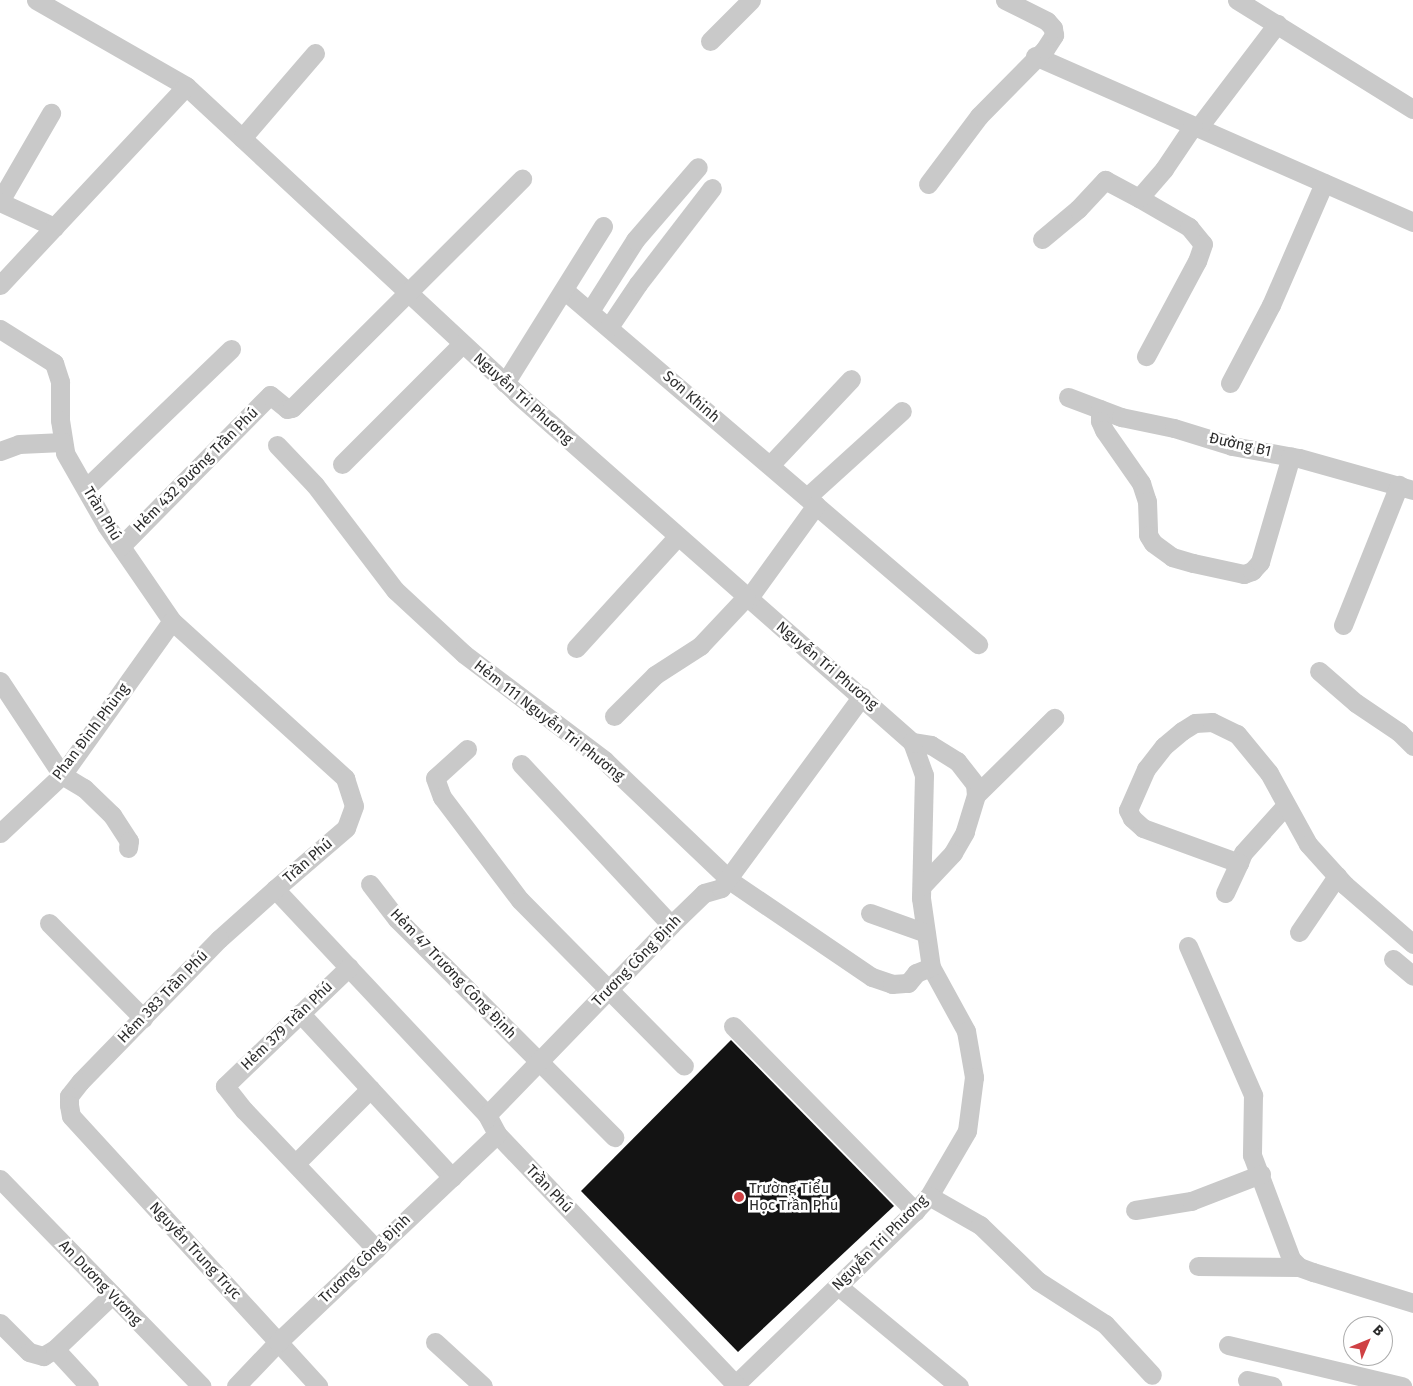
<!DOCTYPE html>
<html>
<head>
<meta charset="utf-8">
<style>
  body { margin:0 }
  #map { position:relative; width:1413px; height:1386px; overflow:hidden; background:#fff; font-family:"Fira Sans",sans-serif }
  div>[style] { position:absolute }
  .building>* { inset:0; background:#131313 }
  .minor>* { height:19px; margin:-9.5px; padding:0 9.5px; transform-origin:9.5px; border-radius:9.5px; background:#c9c9c9 }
  .dots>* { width:14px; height:14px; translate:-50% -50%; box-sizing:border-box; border:2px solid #fff; border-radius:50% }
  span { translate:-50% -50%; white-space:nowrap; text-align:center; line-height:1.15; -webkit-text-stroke:5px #fff; paint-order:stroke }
  .street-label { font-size:15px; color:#2c2c2c }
  .poi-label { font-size:15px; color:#2c2c2c }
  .left { translate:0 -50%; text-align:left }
  .north { position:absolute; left:1343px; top:1316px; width:50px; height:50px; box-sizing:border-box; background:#fff; border:1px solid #ababab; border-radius:50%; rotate:45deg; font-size:14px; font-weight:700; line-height:20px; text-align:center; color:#2c2c2c }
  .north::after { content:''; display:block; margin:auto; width:18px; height:22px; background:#cf4144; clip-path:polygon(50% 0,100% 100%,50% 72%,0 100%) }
</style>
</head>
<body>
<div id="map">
  <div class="building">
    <i style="clip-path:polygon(731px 1040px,894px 1206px,738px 1352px,581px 1191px)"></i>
  </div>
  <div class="minor">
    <i style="left:36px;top:0;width:173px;rotate:29.8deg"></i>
    <i style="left:186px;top:86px;width:451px;rotate:42.9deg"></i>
    <i style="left:516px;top:393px;width:528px;rotate:41.39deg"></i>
    <i style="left:912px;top:742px;width:35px;rotate:70deg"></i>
    <i style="left:924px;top:775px;width:123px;rotate:91.4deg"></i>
    <i style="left:921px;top:898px;width:70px;rotate:81.8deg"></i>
    <i style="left:931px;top:967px;width:73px;rotate:61.3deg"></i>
    <i style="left:966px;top:1031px;width:47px;rotate:80.1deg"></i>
    <i style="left:974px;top:1077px;width:54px;rotate:97.4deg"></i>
    <i style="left:967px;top:1131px;width:75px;rotate:120.3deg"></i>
    <i style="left:929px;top:1196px;width:21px;rotate:133deg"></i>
    <i style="left:915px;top:1211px;width:252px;rotate:136deg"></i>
    <i style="left:1237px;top:0;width:207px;rotate:31.8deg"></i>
    <i style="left:710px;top:41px;width:58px;rotate:-45deg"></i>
    <i style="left:1035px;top:56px;width:413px;rotate:23.7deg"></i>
    <i style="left:1198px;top:128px;width:131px;rotate:-52.8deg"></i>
    <i style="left:242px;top:138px;width:112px;rotate:-49.3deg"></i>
    <i style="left:928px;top:184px;width:85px;rotate:-53.1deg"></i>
    <i style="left:979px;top:116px;width:94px;rotate:-45.4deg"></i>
    <i style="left:1045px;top:49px;width:17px;rotate:-57deg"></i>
    <i style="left:1054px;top:35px;width:7px;rotate:-98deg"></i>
    <i style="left:1053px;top:28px;width:9px;rotate:-131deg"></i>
    <i style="left:1047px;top:21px;width:47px;rotate:-153.4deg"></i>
    <i style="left:1139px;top:198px;width:58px;rotate:30.1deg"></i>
    <i style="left:1189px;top:227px;width:22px;rotate:51deg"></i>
    <i style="left:1203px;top:244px;width:18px;rotate:109deg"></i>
    <i style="left:1197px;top:261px;width:108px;rotate:118.2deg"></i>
    <i style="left:0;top:201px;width:102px;rotate:-59.9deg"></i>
    <i style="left:0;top:202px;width:60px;rotate:24.8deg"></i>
    <i style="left:1042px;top:239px;width:47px;rotate:-39.8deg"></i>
    <i style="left:1078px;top:209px;width:40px;rotate:-47deg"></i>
    <i style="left:1105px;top:180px;width:38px;rotate:28deg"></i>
    <i style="left:1139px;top:198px;width:38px;rotate:-49deg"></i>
    <i style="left:1164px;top:169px;width:52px;rotate:-56deg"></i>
    <i style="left:0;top:285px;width:272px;rotate:-46.9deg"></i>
    <i style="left:564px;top:290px;width:545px;rotate:40.53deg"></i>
    <i style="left:590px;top:311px;width:84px;rotate:-57.6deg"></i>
    <i style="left:635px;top:240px;width:96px;rotate:-49.2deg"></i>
    <i style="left:609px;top:327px;width:52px;rotate:-56deg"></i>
    <i style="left:638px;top:284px;width:121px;rotate:-52.4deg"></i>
    <i style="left:0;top:329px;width:64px;rotate:32.2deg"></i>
    <i style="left:54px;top:363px;width:20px;rotate:72deg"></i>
    <i style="left:60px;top:382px;width:38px;rotate:90deg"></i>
    <i style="left:60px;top:420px;width:33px;rotate:81deg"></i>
    <i style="left:65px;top:453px;width:83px;rotate:60.3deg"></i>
    <i style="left:106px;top:525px;width:116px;rotate:55.5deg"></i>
    <i style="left:172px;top:621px;width:234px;rotate:42.2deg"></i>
    <i style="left:345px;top:778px;width:29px;rotate:72deg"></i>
    <i style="left:354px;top:806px;width:23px;rotate:110deg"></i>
    <i style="left:346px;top:828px;width:94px;rotate:139.3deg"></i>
    <i style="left:275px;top:889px;width:310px;rotate:46.8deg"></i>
    <i style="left:487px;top:1115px;width:21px;rotate:62deg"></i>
    <i style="left:497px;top:1134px;width:348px;rotate:46.4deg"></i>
    <i style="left:505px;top:383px;width:185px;rotate:-58deg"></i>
    <i style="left:1230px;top:383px;width:88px;rotate:-62.3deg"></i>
    <i style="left:1271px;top:305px;width:133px;rotate:-66.5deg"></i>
    <i style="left:1068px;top:397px;width:57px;rotate:20.7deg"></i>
    <i style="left:1121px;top:417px;width:54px;rotate:11.7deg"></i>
    <i style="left:1174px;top:428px;width:61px;rotate:17.2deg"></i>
    <i style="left:1232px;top:446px;width:68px;rotate:10.2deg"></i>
    <i style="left:1299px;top:458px;width:118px;rotate:15.7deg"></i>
    <i style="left:1100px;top:409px;width:12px;rotate:90deg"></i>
    <i style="left:1100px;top:421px;width:10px;rotate:66deg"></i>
    <i style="left:1104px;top:430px;width:65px;rotate:55.1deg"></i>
    <i style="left:1141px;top:483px;width:19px;rotate:72deg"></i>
    <i style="left:1147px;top:501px;width:34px;rotate:88deg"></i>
    <i style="left:1148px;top:535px;width:9px;rotate:58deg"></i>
    <i style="left:1153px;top:543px;width:24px;rotate:36deg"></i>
    <i style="left:1172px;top:557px;width:22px;rotate:16deg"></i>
    <i style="left:1193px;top:563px;width:52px;rotate:12.2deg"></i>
    <i style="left:1244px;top:574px;width:9px;rotate:-21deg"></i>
    <i style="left:1252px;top:571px;width:12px;rotate:-48deg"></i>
    <i style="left:1260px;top:562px;width:110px;rotate:-73.7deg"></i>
    <i style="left:277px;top:445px;width:55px;rotate:46.5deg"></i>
    <i style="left:315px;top:485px;width:132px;rotate:52.7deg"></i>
    <i style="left:395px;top:590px;width:94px;rotate:42.8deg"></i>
    <i style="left:464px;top:654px;width:176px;rotate:37.1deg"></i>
    <i style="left:604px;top:760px;width:177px;rotate:43.6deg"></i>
    <i style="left:732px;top:882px;width:169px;rotate:34.2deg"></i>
    <i style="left:872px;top:977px;width:21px;rotate:19deg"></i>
    <i style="left:892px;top:984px;width:16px;rotate:-4deg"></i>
    <i style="left:908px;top:983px;width:13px;rotate:-51deg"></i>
    <i style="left:916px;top:973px;width:16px;rotate:-22deg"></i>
    <i style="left:0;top:451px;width:20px;rotate:-20deg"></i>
    <i style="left:19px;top:444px;width:44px;rotate:-2.6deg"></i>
    <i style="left:342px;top:464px;width:170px;rotate:-45deg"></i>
    <i style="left:770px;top:465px;width:118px;rotate:-46.7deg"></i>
    <i style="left:86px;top:488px;width:201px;rotate:-43.8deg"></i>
    <i style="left:807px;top:497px;width:128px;rotate:-42.2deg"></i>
    <i style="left:121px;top:546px;width:212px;rotate:-45.4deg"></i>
    <i style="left:270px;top:395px;width:22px;rotate:39deg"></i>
    <i style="left:287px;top:409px;width:5px;rotate:-11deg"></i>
    <i style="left:292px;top:408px;width:325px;rotate:-44.9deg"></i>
    <i style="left:748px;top:599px;width:116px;rotate:-54.1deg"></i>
    <i style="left:1343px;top:625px;width:151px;rotate:-68.2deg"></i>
    <i style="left:576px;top:648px;width:150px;rotate:-47.7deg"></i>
    <i style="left:1319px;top:671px;width:49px;rotate:40.9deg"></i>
    <i style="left:1356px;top:703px;width:52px;rotate:34deg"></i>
    <i style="left:1399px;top:732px;width:20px;rotate:45deg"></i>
    <i style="left:0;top:681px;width:113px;rotate:56.6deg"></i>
    <i style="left:62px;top:775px;width:26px;rotate:31deg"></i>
    <i style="left:84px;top:788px;width:39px;rotate:44deg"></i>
    <i style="left:112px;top:815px;width:31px;rotate:57deg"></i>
    <i style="left:129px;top:841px;width:7px;rotate:98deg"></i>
    <i style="left:614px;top:716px;width:58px;rotate:-45deg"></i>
    <i style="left:655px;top:675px;width:54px;rotate:-32.8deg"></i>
    <i style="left:700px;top:646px;width:67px;rotate:-46.8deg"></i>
    <i style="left:912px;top:742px;width:19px;rotate:9deg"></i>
    <i style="left:931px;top:745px;width:31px;rotate:32deg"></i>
    <i style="left:957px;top:761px;width:29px;rotate:52deg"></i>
    <i style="left:975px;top:784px;width:11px;rotate:85deg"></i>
    <i style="left:976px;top:795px;width:39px;rotate:107deg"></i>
    <i style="left:965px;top:832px;width:24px;rotate:120deg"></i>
    <i style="left:953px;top:853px;width:45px;rotate:133.2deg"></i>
    <i style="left:467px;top:749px;width:43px;rotate:137.8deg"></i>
    <i style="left:435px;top:778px;width:20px;rotate:70deg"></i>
    <i style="left:442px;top:797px;width:129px;rotate:52.9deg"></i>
    <i style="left:520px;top:900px;width:233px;rotate:45.3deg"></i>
    <i style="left:521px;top:764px;width:220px;rotate:47deg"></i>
    <i style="left:976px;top:795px;width:110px;rotate:-44.6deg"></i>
    <i style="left:1286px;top:805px;width:64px;rotate:131.9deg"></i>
    <i style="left:1243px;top:853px;width:11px;rotate:112deg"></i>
    <i style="left:1239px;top:863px;width:102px;rotate:-160deg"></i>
    <i style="left:1143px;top:828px;width:15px;rotate:-138deg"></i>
    <i style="left:1132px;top:818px;width:9px;rotate:-117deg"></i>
    <i style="left:1128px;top:810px;width:45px;rotate:-66.3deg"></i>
    <i style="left:1146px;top:769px;width:29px;rotate:-52deg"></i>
    <i style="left:1164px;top:746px;width:23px;rotate:-40deg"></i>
    <i style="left:1182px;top:731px;width:15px;rotate:-32deg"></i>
    <i style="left:1195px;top:723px;width:17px;rotate:-3deg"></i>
    <i style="left:1212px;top:722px;width:28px;rotate:26deg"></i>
    <i style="left:1237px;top:734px;width:50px;rotate:50.6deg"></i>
    <i style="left:1269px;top:773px;width:81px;rotate:61.2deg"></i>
    <i style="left:1308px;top:844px;width:55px;rotate:47.9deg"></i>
    <i style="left:1345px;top:885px;width:90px;rotate:40.9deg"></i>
    <i style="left:0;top:833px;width:85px;rotate:-43.1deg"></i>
    <i style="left:62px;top:775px;width:189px;rotate:-54.5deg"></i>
    <i style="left:370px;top:884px;width:44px;rotate:52.4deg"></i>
    <i style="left:397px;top:919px;width:308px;rotate:45.1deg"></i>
    <i style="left:275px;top:889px;width:75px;rotate:138.2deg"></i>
    <i style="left:219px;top:939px;width:199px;rotate:134.2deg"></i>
    <i style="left:80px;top:1082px;width:18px;rotate:128deg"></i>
    <i style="left:69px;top:1096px;width:9px;rotate:90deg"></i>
    <i style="left:69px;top:1105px;width:11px;rotate:80deg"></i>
    <i style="left:71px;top:1116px;width:366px;rotate:47.5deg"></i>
    <i style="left:1225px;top:893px;width:33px;rotate:-65deg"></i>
    <i style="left:870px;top:913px;width:59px;rotate:19.7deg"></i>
    <i style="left:49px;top:923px;width:134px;rotate:45.3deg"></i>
    <i style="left:1299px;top:932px;width:68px;rotate:-55.8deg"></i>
    <i style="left:1188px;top:946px;width:163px;rotate:66.4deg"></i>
    <i style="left:1253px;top:1095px;width:60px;rotate:91deg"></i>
    <i style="left:1252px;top:1155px;width:111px;rotate:69.4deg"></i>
    <i style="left:1291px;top:1259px;width:11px;rotate:45deg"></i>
    <i style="left:1299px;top:1267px;width:15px;rotate:20deg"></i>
    <i style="left:1313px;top:1272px;width:105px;rotate:17.2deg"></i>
    <i style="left:1393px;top:959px;width:26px;rotate:40deg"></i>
    <i style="left:349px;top:967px;width:172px;rotate:136.2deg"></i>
    <i style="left:225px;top:1086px;width:31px;rotate:52deg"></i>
    <i style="left:244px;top:1110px;width:192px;rotate:46.5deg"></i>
    <i style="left:300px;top:1013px;width:224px;rotate:47.2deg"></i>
    <i style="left:733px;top:1026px;width:260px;rotate:45.5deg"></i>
    <i style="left:487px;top:1115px;width:264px;rotate:-45.9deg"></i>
    <i style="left:671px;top:925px;width:46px;rotate:-44.1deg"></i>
    <i style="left:704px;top:893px;width:18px;rotate:-16deg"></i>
    <i style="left:721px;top:888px;width:238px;rotate:-53.7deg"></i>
    <i style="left:296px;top:1163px;width:105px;rotate:-45deg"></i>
    <i style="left:0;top:1179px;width:289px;rotate:45.8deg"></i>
    <i style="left:929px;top:1196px;width:59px;rotate:29.6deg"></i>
    <i style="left:980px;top:1225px;width:81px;rotate:44deg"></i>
    <i style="left:1038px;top:1281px;width:80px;rotate:32.7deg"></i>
    <i style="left:1105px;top:1324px;width:69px;rotate:47.3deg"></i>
    <i style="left:1135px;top:1210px;width:57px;rotate:-9.1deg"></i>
    <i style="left:1191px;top:1201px;width:75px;rotate:-21.1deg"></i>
    <i style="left:1198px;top:1266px;width:101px;rotate:0.6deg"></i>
    <i style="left:838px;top:1286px;width:157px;rotate:39.6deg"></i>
    <i style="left:0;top:1323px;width:41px;rotate:45deg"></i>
    <i style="left:29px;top:1352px;width:15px;rotate:16deg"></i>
    <i style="left:43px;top:1356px;width:14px;rotate:-30deg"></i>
    <i style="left:55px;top:1349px;width:79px;rotate:-43.5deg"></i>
    <i style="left:435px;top:1342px;width:65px;rotate:42.5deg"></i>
    <i style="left:1228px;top:1345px;width:179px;rotate:13.3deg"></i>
    <i style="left:55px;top:1349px;width:50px;rotate:47.4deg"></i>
    <i style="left:1247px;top:1380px;width:26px;rotate:13deg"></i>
    <i style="left:236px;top:1386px;width:61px;rotate:-46.3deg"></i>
    <i style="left:278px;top:1342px;width:302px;rotate:-43.5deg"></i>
  </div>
  <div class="dots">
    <i style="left:739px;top:1197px;background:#cf4144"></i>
  </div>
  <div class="street-label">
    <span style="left:691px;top:397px;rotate:41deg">Sơn Khinh</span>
    <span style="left:523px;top:399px;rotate:42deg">Nguyễn Tri Phương</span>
    <span style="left:1240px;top:445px;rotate:13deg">Đường B1</span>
    <span style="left:196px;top:470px;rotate:-45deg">Hẻm 432 Đường Trần Phú</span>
    <span style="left:102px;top:514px;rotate:59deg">Trần Phú</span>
    <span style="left:827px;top:666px;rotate:40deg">Nguyễn Tri Phương</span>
    <span style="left:549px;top:721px;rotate:38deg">Hẻm 111 Nguyễn Tri Phương</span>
    <span style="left:91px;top:732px;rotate:-53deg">Phan Đình Phùng</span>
    <span style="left:308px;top:861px;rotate:-41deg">Trần Phú</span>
    <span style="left:637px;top:961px;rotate:-46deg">Trương Công Định</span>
    <span style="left:453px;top:974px;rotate:46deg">Hẻm 47 Trương Công Định</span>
    <span style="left:163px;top:997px;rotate:-46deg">Hẻm 383 Trần Phú</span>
    <span style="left:287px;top:1026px;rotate:-44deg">Hẻm 379 Trần Phú</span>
    <span style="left:549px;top:1189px;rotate:46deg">Trần Phú</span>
    <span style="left:880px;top:1243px;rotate:-45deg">Nguyễn Tri Phương</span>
    <span style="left:195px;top:1251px;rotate:47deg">Nguyễn Trung Trực</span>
    <span style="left:365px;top:1259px;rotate:-44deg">Trương Công Định</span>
    <span style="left:100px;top:1283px;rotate:46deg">An Dương Vương</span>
  </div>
  <div class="poi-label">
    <span class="left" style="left:749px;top:1197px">Trường Tiểu<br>Học Trần Phú</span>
  </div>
  <div class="north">B</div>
</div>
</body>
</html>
